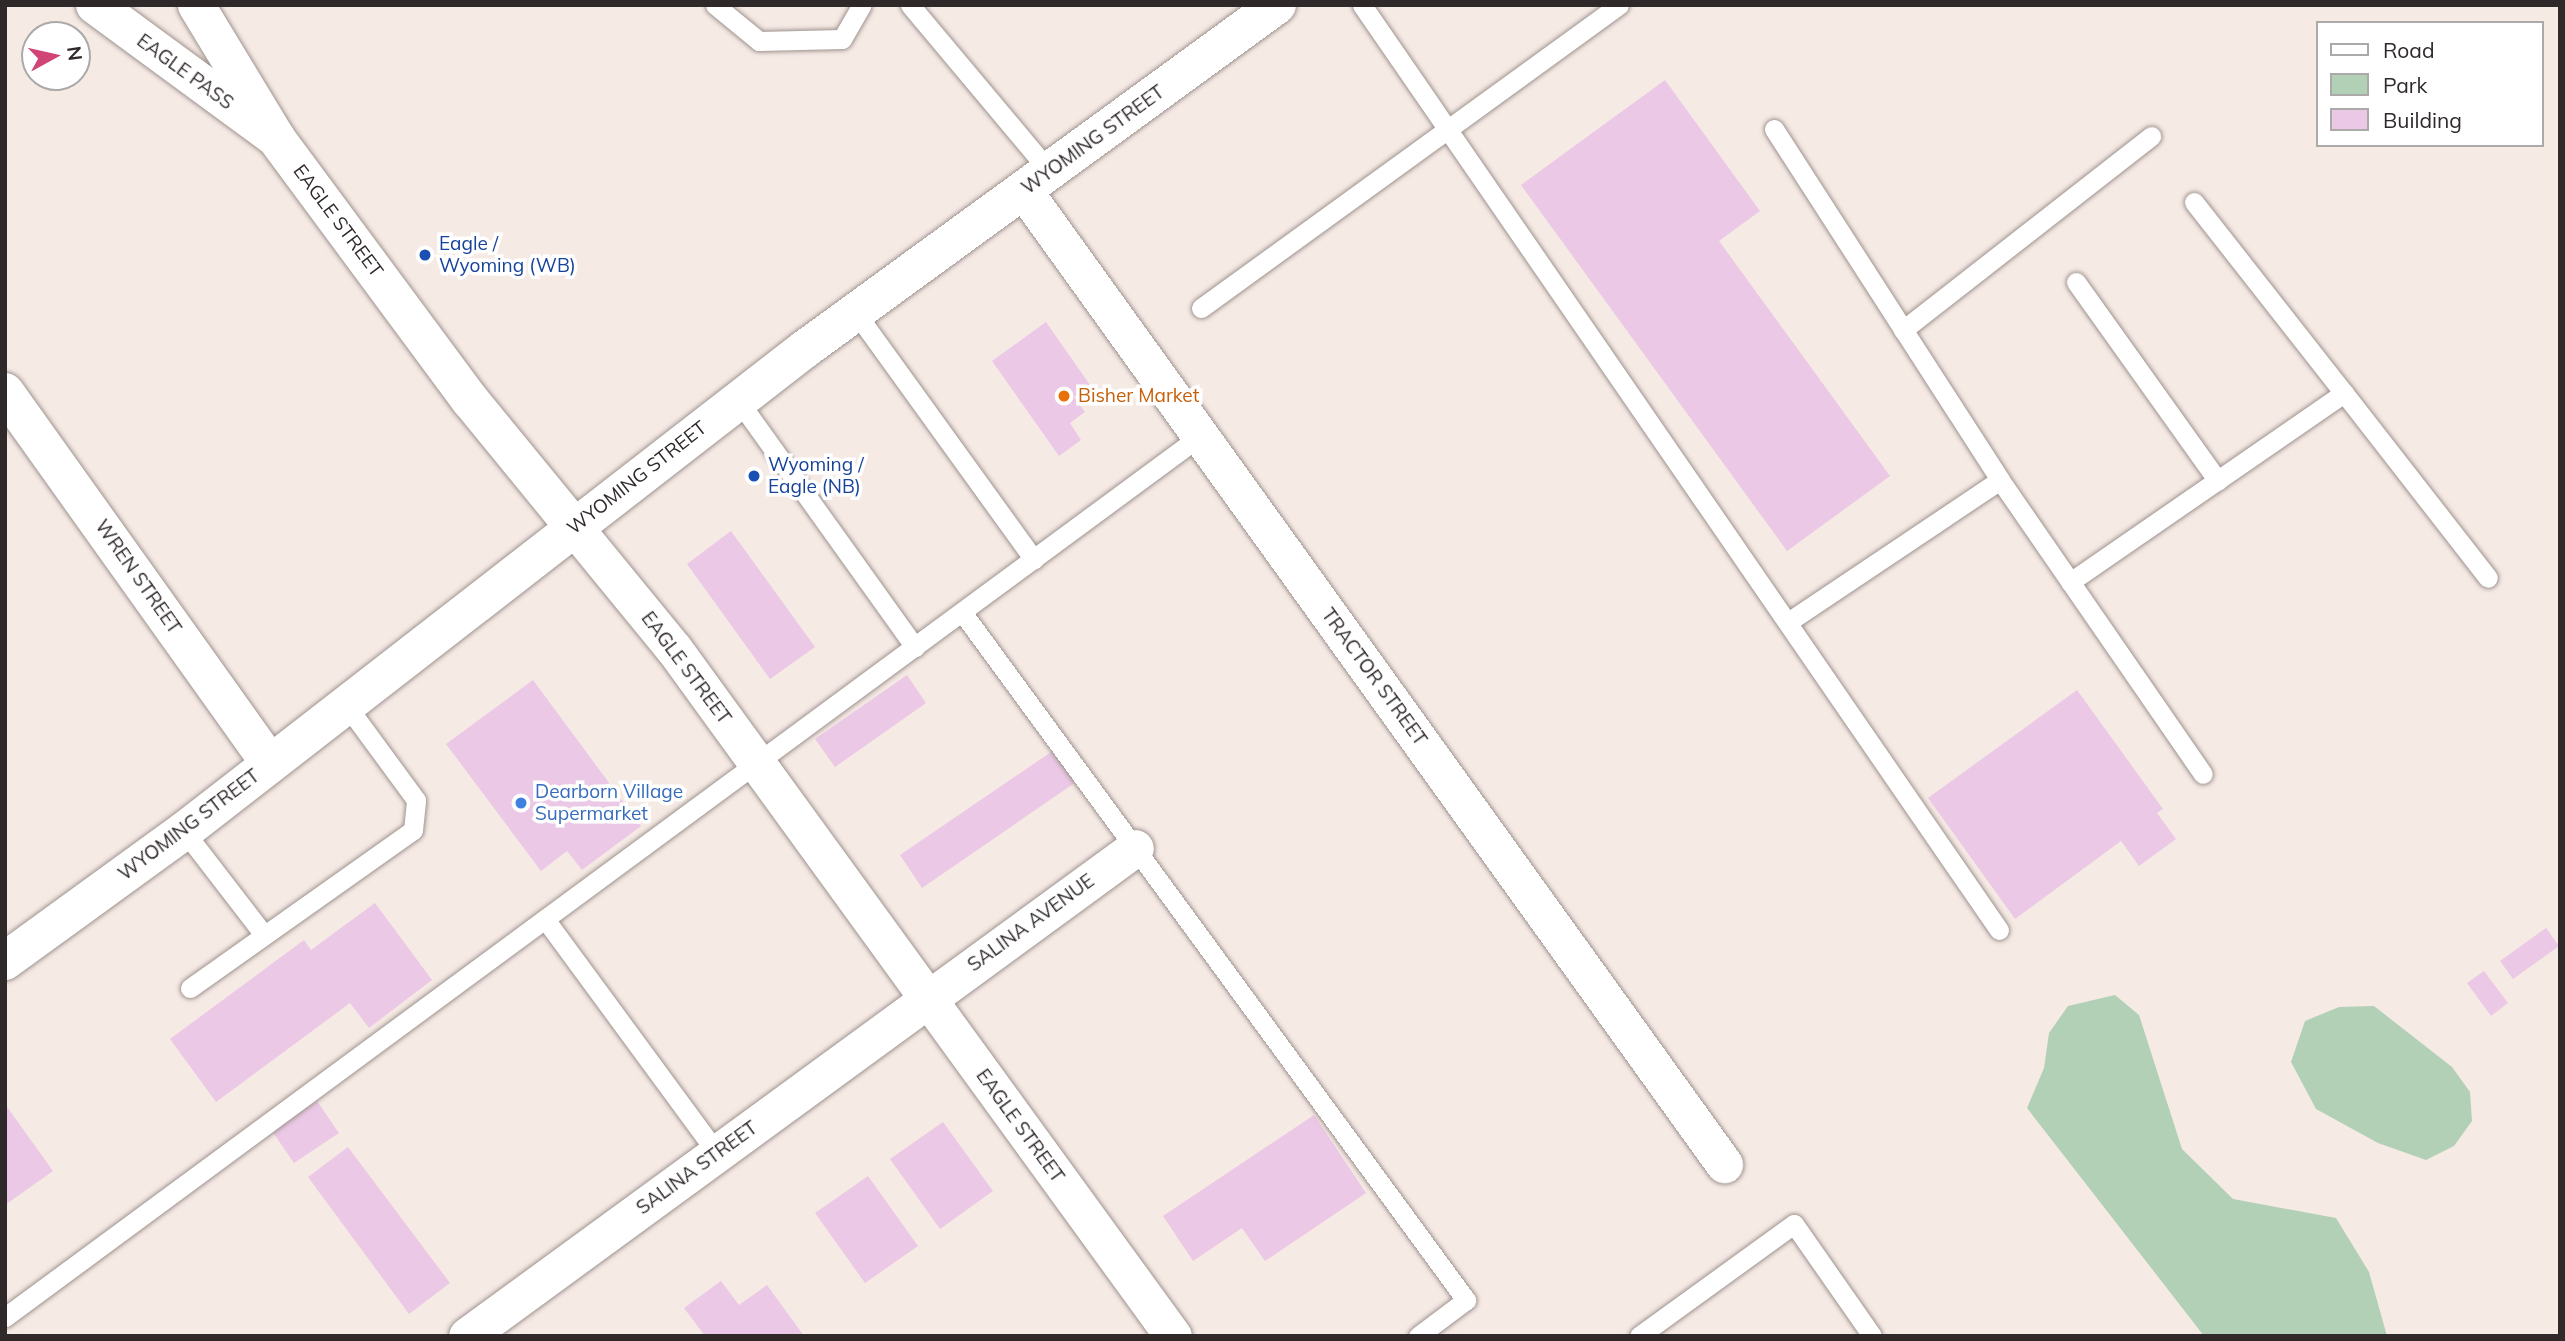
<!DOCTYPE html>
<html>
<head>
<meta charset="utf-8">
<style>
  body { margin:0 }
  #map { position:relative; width:2565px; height:1341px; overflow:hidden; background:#f6eae5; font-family:Mulish,sans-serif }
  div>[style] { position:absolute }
  .green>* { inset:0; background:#b1d0b6 }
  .building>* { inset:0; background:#ebc8e5 }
  .roads { filter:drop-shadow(0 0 2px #9e938e) drop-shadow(0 0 2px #9e938e) }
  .service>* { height:19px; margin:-9.5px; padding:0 9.5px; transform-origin:9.5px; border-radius:9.5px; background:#fff }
  .minor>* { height:37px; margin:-18.5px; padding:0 18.5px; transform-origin:18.5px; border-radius:18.5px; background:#fff }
  .tertiary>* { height:38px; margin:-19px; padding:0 19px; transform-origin:19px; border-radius:19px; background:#fff }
  .secondary>* { height:38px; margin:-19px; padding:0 19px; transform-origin:19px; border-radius:19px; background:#fff }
  .dots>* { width:19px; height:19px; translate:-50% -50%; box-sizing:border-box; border:4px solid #fff; border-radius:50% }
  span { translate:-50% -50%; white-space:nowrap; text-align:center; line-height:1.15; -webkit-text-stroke:7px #fff; paint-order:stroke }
  .street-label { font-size:19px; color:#2f2a29 }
  .transit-label { font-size:19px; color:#164399 }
  .left { translate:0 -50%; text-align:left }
  .food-label { font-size:19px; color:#c56008 }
  .shop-label { font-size:19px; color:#366cbe }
  .frame { position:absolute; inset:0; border:7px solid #2f2a29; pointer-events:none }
  .legend { position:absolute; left:2316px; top:21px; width:228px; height:126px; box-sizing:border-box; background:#fff; border:2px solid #acaaa9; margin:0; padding:9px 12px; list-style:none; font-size:21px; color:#2f2a29 }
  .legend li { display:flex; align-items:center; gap:14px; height:35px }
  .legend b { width:35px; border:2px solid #acaaa9 }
  .north { position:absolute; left:21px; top:21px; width:70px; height:70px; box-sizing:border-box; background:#fff; border:2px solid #acaaa9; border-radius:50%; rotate:82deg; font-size:19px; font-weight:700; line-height:28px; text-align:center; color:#2f2a29 }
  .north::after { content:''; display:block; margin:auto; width:24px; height:32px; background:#d14576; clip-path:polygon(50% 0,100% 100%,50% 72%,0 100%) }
</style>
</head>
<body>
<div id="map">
  <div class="green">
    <i style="clip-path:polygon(2115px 995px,2139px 1015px,2182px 1149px,2233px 1199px,2336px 1218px,2369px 1272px,2387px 1336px,2204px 1336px,2027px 1108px,2044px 1068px,2049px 1033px,2068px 1006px)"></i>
    <i style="clip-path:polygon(2374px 1006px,2452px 1067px,2470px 1092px,2472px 1121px,2454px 1146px,2426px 1160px,2378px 1143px,2316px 1109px,2291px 1062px,2305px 1021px,2339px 1007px)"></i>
  </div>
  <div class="building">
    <i style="clip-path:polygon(1665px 80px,1760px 211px,1719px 241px,1890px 476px,1787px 551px,1521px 185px)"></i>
    <i style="clip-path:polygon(1046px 322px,1090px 385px,1074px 397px,1085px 412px,1070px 423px,1081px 440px,1059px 456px,992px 361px)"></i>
    <i style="clip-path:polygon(731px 531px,815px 647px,770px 679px,687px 564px)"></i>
    <i style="clip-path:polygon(907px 675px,926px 703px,835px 767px,815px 739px)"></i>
    <i style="clip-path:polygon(533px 680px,641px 826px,582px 870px,567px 851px,541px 871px,446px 744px)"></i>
    <i style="clip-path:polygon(2077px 690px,2163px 809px,2157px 813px,2176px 839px,2139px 866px,2121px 841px,2015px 919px,1928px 798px)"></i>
    <i style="clip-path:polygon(1054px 750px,1076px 782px,922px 888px,900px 855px)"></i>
    <i style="clip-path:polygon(375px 903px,432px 980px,369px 1028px,350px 1003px,216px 1102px,170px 1039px,304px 940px,311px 950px)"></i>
    <i style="clip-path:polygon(2546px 928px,2559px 946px,2513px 979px,2500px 961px)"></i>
    <i style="clip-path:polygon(2484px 971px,2508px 1003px,2491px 1016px,2467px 983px)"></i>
    <i style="clip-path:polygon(317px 1101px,339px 1133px,294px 1163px,272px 1131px)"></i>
    <i style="clip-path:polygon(5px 1104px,53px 1171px,5px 1205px)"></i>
    <i style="clip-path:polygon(1314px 1115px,1366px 1193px,1265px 1261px,1242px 1228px,1193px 1261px,1163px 1216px)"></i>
    <i style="clip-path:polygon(943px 1122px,993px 1191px,940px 1229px,890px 1159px)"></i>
    <i style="clip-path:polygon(348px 1147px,450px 1283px,409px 1314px,308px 1177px)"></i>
    <i style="clip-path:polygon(868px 1176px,918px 1246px,865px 1283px,815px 1213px)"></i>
    <i style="clip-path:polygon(721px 1281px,739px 1305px,767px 1285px,804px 1336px,705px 1336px,684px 1308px)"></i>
  </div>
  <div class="roads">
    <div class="service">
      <i style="left:715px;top:5px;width:57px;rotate:39.3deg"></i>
      <i style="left:759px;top:41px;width:83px;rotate:-1.4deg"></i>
      <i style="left:842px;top:39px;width:39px;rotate:-60deg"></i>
      <i style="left:910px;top:5px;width:218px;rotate:50deg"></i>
      <i style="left:1362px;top:5px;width:1123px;rotate:55.45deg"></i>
      <i style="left:1774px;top:129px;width:417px;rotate:57.2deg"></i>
      <i style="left:2000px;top:480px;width:254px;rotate:146.2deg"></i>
      <i style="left:2194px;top:202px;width:243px;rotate:51.9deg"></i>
      <i style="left:2076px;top:282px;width:244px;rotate:54.5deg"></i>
      <i style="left:1201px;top:308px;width:516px;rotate:-35.94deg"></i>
      <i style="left:856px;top:313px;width:304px;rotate:54.2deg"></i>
      <i style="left:1903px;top:330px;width:315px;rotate:-38deg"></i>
      <i style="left:738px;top:400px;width:304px;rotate:54.4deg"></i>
      <i style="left:2000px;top:480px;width:357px;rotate:55.4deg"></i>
      <i style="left:2070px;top:582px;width:333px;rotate:-34.6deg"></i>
      <i style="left:2344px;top:393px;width:234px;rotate:52.1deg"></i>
      <i style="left:962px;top:612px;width:853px;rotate:53.78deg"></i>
      <i style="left:1466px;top:1300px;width:60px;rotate:143.1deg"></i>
      <i style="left:184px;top:831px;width:131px;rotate:52.4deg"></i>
      <i style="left:545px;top:919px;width:290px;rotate:53.7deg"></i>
      <i style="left:190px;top:988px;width:273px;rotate:-35.3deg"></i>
      <i style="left:413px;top:830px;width:30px;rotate:-84deg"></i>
      <i style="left:416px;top:800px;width:117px;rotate:-126.3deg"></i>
      <i style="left:5px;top:1317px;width:1485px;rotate:-36.4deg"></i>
      <i style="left:1639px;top:1336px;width:191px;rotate:-35.9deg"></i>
      <i style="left:1794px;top:1224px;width:136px;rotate:55.1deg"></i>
    </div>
    <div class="minor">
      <i style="left:196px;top:5px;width:154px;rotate:58.8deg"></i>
      <i style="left:1024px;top:191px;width:1199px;rotate:54.27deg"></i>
      <i style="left:574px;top:527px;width:158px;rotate:50.7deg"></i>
      <i style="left:674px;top:649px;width:849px;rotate:54.01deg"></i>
      <i style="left:467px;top:1336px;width:827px;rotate:-36.15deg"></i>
    </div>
    <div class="tertiary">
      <i style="left:95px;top:5px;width:225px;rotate:36.3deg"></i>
      <i style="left:276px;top:138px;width:326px;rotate:53.5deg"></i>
      <i style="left:470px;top:400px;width:164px;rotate:50.7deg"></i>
      <i style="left:5px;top:392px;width:456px;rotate:54.5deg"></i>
    </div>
    <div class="secondary">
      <i style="left:5px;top:961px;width:221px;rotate:-36deg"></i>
      <i style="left:184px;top:831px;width:786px;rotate:-37.82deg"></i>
      <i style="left:805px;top:349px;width:584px;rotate:-36.09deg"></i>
    </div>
  </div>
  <div class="dots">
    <i style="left:425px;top:255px;background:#1a4fb4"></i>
    <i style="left:1064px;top:396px;background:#e8710a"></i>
    <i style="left:754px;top:476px;background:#1a4fb4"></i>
    <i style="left:521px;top:803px;background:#3f7fe0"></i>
  </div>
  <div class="street-label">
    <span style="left:185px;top:72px;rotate:36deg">EAGLE PASS</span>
    <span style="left:1093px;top:140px;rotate:-36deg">WYOMING STREET</span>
    <span style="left:338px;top:221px;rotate:53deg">EAGLE STREET</span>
    <span style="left:637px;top:478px;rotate:-38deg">WYOMING STREET</span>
    <span style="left:138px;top:577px;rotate:55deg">WREN STREET</span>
    <span style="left:686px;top:668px;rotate:53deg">EAGLE STREET</span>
    <span style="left:1374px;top:677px;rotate:54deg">TRACTOR STREET</span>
    <span style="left:189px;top:825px;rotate:-37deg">WYOMING STREET</span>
    <span style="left:1031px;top:923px;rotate:-36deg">SALINA AVENUE</span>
    <span style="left:1020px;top:1126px;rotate:54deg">EAGLE STREET</span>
    <span style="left:697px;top:1168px;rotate:-36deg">SALINA STREET</span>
  </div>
  <div class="transit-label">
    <span class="left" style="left:439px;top:255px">Eagle /<br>Wyoming (WB)</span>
    <span class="left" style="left:768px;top:476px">Wyoming /<br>Eagle (NB)</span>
  </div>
  <div class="food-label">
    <span class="left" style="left:1078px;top:396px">Bisher Market</span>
  </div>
  <div class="shop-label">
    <span class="left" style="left:535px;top:803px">Dearborn Village<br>Supermarket</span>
  </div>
  <div class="frame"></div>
  <ul class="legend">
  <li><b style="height:9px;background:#fff"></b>Road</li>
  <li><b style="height:19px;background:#b1d0b6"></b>Park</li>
  <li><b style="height:19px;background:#ebc8e5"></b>Building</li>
  </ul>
  <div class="north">N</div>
</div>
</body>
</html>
